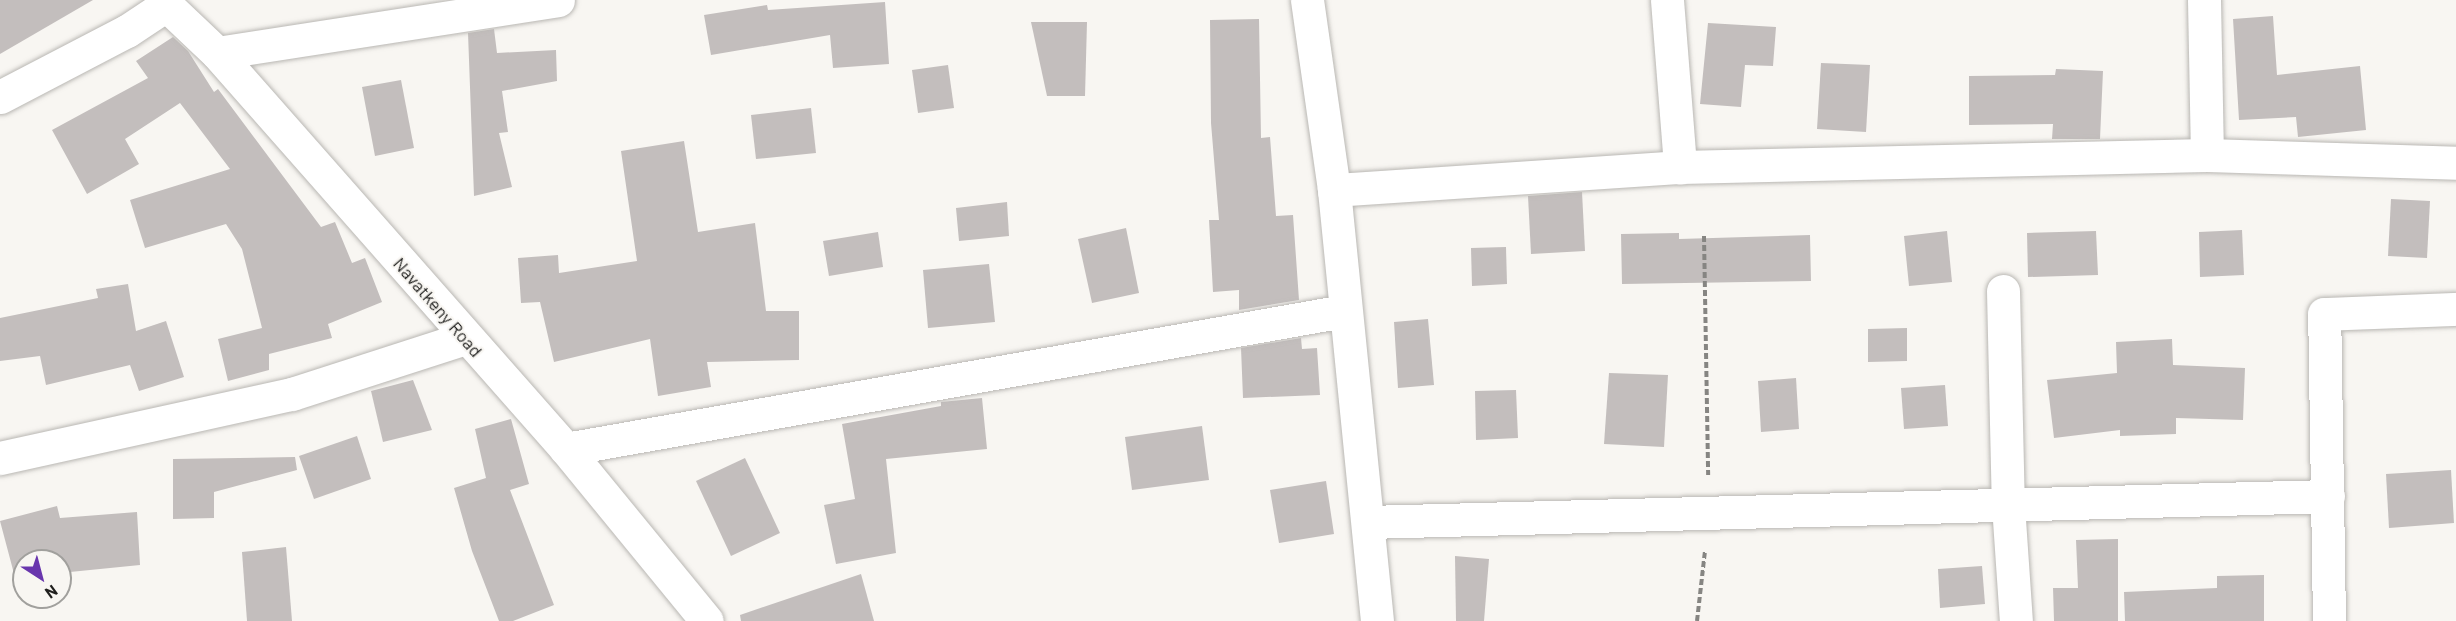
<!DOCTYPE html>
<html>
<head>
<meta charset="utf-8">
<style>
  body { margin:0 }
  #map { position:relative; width:2456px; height:621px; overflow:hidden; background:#f8f6f2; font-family:Barlow,sans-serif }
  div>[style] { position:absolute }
  .building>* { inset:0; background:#c3bebd }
  .path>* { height:4px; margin-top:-2px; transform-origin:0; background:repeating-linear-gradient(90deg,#868582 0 6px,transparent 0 9px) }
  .roads { filter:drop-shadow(0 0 2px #b9b7b3) drop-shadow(0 0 2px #b9b7b3) }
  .minor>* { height:33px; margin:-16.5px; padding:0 16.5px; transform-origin:16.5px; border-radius:16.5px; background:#fff }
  span { translate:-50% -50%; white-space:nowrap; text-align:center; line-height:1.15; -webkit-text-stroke:4.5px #f8f6f2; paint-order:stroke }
  .street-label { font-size:18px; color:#1f1f1d }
  .north { position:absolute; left:12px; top:549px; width:60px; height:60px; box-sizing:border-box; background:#f8f6f2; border:2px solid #a1a09d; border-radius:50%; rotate:144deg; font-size:16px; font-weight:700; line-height:24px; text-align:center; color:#1f1f1d }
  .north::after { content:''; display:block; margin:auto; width:21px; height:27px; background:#6936ad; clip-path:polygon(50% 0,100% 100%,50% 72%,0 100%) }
</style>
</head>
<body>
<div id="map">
  <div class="building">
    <i style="clip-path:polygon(0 0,93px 0,0 54px)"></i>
    <i style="clip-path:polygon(885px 2px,889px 64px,833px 68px,830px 35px,711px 55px,704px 15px,767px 5px,768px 10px)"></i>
    <i style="clip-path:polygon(2273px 16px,2277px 75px,2360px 66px,2366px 130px,2298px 137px,2296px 117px,2239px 120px,2233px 19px)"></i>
    <i style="clip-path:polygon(1259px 19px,1261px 138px,1270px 137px,1276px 216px,1293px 215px,1299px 300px,1239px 310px,1239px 290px,1213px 292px,1209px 220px,1219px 220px,1211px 123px,1210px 20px)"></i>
    <i style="clip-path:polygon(1031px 22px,1087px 22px,1085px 96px,1047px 96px)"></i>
    <i style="clip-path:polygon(1708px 23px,1776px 27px,1773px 66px,1745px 65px,1741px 107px,1700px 104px)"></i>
    <i style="clip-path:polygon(494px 29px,497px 53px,556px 50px,557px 81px,502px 91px,508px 132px,499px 133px,512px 187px,474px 196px,468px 33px)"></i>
    <i style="clip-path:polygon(173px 37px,188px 51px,214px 92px,218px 89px,321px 227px,335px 222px,352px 263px,365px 258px,382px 302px,328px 324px,332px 338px,269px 354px,269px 370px,228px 381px,218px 339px,262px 328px,242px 249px,226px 224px,145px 248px,130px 200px,230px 169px,180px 103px,125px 139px,139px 164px,87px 194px,52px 130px,148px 78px,136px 61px)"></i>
    <i style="clip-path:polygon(1821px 63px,1870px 65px,1866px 132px,1817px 129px)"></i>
    <i style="clip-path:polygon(948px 65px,954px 108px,918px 113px,912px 70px)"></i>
    <i style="clip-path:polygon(2056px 69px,2103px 71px,2100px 139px,2052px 139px,2053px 124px,1969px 125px,1969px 76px,2055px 75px)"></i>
    <i style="clip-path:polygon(401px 80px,414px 148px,375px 156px,362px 87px)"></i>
    <i style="clip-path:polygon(811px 108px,816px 153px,756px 159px,751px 115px)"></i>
    <i style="clip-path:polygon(684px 141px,698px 232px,755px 223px,766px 311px,799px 311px,799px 360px,707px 362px,711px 387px,658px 396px,650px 339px,554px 362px,540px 302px,521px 303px,518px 258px,558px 255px,559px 273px,637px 261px,621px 151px)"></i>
    <i style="clip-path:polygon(1582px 192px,1585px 251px,1531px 254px,1528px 196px)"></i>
    <i style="clip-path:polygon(2391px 199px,2430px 201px,2427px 258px,2388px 256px)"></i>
    <i style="clip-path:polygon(1007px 202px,1009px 236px,959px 241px,956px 208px)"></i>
    <i style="clip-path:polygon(1126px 228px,1139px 293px,1092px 303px,1078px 239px)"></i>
    <i style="clip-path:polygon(2242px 230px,2244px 275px,2200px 277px,2199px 232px)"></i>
    <i style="clip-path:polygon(1947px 231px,1952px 282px,1909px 286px,1904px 236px)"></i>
    <i style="clip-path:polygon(2096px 231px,2098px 275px,2028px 277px,2027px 233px)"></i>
    <i style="clip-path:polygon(878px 232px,883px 267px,829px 276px,823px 241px)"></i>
    <i style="clip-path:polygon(1679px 233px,1679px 239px,1810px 235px,1811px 281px,1622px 284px,1621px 234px)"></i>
    <i style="clip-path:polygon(1506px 247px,1507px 284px,1472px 286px,1471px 248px)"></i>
    <i style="clip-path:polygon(989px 264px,995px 322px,928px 328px,923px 270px)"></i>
    <i style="clip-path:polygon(128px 284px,136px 331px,166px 321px,184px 377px,139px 391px,130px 365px,46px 385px,40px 356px,0 361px,0 318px,98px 298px,96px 289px)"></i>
    <i style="clip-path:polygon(1428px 319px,1434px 385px,1398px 388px,1394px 322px)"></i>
    <i style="clip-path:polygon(1907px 328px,1907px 361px,1868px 362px,1868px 329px)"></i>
    <i style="clip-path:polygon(1301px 338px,1302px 349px,1317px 348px,1320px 395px,1243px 398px,1241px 348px)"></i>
    <i style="clip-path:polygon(2172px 339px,2173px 365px,2245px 368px,2243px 420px,2176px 418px,2176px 434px,2120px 436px,2120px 430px,2054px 438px,2047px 380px,2117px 373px,2116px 342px)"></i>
    <i style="clip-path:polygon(1609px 373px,1668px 375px,1664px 447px,1604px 444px)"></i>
    <i style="clip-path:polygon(1796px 378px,1799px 429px,1761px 432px,1758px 381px)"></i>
    <i style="clip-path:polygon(413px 380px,432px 430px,383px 442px,371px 391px)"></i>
    <i style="clip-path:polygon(1945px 385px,1948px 426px,1904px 429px,1901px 388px)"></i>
    <i style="clip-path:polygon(1516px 390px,1518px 438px,1476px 440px,1475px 391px)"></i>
    <i style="clip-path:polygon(982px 398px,987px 449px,886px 459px,896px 553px,836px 564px,824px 505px,855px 499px,842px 424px,941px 406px,941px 402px)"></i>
    <i style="clip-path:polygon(511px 419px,529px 484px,510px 490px,554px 605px,513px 621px,499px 621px,472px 551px,454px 488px,486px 478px,475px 429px)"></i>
    <i style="clip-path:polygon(1202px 426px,1209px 480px,1132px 490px,1125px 437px)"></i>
    <i style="clip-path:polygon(357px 436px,371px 479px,314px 499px,299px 456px)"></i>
    <i style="clip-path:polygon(295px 457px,297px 470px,214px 492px,214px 518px,173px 519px,173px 459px)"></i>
    <i style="clip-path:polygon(745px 458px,780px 533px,731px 556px,696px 481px)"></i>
    <i style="clip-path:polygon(2451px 470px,2454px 523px,2389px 528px,2386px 474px)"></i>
    <i style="clip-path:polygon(1326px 481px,1334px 534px,1279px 543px,1270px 490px)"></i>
    <i style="clip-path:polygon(57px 506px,60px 518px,137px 512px,140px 565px,60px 573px,60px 561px,24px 561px,24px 583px,17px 585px,0 521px)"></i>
    <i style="clip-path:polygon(2118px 539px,2118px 621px,2054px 621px,2053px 588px,2078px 588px,2076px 540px)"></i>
    <i style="clip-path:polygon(286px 547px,292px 621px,247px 621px,242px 552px)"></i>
    <i style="clip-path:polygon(1455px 556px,1489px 559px,1484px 621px,1456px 621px)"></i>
    <i style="clip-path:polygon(1982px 566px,1985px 604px,1940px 608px,1938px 569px)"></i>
    <i style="clip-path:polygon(861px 574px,874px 621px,741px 621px,740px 615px)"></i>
    <i style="clip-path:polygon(2264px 575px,2264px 621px,2125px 621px,2124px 592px,2217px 588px,2217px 576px)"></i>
  </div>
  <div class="path">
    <i style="left:1704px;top:236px;width:239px;rotate:89deg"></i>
    <i style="left:1697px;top:621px;width:70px;rotate:-83.5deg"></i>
  </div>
  <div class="roads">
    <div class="minor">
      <i style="left:161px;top:0;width:77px;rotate:43.4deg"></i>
      <i style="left:217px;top:53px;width:528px;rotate:48.61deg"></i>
      <i style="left:566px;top:449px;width:222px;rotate:50.7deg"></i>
      <i style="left:1307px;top:0;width:192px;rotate:81.9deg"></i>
      <i style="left:1334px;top:190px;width:433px;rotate:84.3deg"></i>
      <i style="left:1667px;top:0;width:168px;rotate:85.5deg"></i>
      <i style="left:2204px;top:0;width:155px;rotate:88.9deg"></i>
      <i style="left:217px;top:53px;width:345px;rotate:-8.8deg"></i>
      <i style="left:0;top:97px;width:143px;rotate:-27.5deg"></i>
      <i style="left:127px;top:31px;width:47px;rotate:-33.7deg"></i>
      <i style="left:1334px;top:190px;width:347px;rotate:-3.8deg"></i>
      <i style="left:1680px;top:167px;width:527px;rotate:-1.3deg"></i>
      <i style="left:2207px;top:155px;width:249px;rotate:1.8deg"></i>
      <i style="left:2003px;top:291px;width:214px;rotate:88.7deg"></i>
      <i style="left:2008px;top:505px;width:116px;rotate:86.1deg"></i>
      <i style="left:566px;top:449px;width:790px;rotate:-10.06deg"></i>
      <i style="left:0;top:458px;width:299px;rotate:-12.4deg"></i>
      <i style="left:292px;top:394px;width:182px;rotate:-17.9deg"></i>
      <i style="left:1368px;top:522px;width:960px;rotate:-1.55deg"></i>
      <i style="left:2329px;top:621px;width:307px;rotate:-90.9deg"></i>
      <i style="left:2324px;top:314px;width:132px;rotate:-2.2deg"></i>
    </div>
  </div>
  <div class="street-label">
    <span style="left:438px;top:307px;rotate:49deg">Navatkeny Road</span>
  </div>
  <div class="north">N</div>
</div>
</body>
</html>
